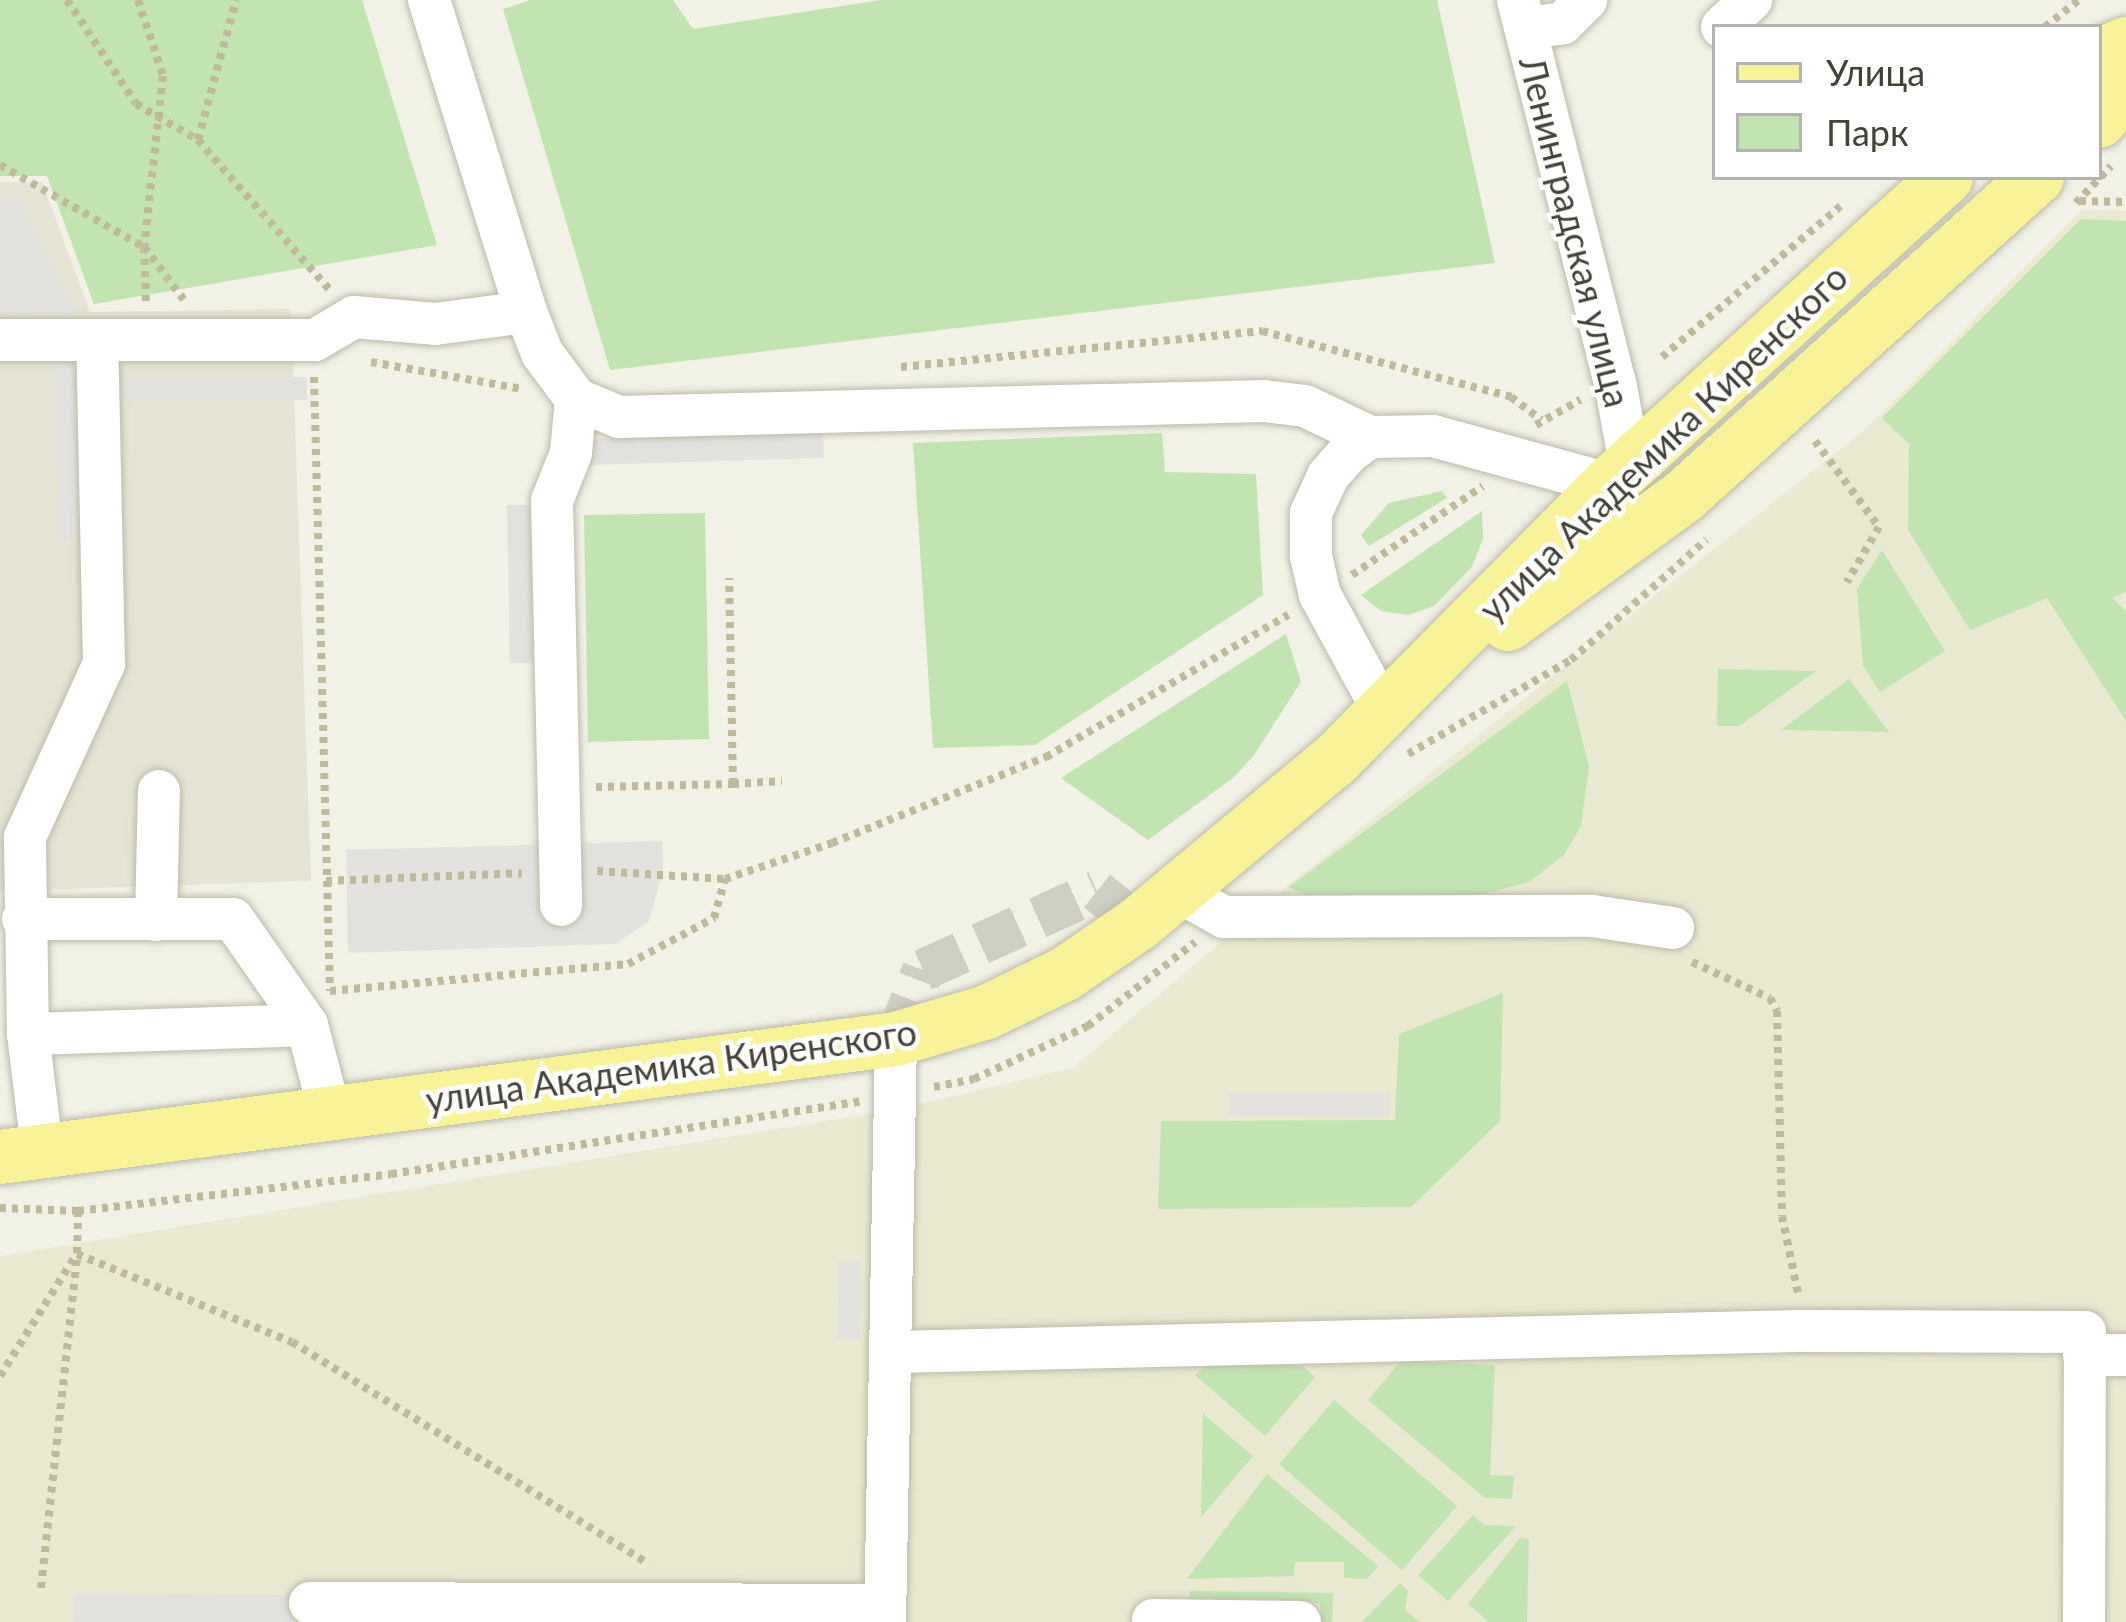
<!DOCTYPE html>
<html>
<head>
<meta charset="utf-8">
<style>
  body { margin:0 }
  #map { position:relative; width:2126px; height:1622px; overflow:hidden; background:#f2f1e6; font-family:Lato,sans-serif }
  div>[style] { position:absolute }
  .residential>* { inset:0; background:#e6e4d4 }
  .education>* { inset:0; background:#eae9d1 }
  .green>* { inset:0; background:#c1e4b1 }
  .parking>* { inset:0; background:#e3e2de }
  .minor-tunnel>* { height:42px; margin-top:-21px; transform-origin:0; background:repeating-linear-gradient(90deg,#cfcec3 0 42px,transparent 0 63px) }
  .path>* { height:8px; margin-top:-4px; transform-origin:0; background:repeating-linear-gradient(90deg,#beba9b 0 6px,transparent 0 12px) }
  .roads { filter:drop-shadow(0 0 3px #bdbba9) drop-shadow(0 0 3px #bdbba9) }
  .minor>* { height:42px; margin:-21px; padding:0 21px; transform-origin:21px; border-radius:21px; background:#fff }
  .major>* { height:54px; margin:-27px; padding:0 27px; transform-origin:27px; border-radius:27px; background:#f8f399 }
  span { translate:-50% -50%; white-space:nowrap; text-align:center; line-height:1.15; -webkit-text-stroke:9px #fff; paint-order:stroke }
  .street-label { font-size:36px; color:#444236 }
  .legend { position:absolute; left:1712px; top:24px; width:390px; height:156px; box-sizing:border-box; background:#fff; border:3px solid #b4b3af; margin:0; padding:15px 21px; list-style:none; font-size:36px; color:#444236 }
  .legend li { display:flex; align-items:center; gap:24px; height:60px }
  .legend b { width:60px; border:3px solid #b4b3af }
</style>
</head>
<body>
<div id="map">
  <div class="residential">
    <i style="clip-path:polygon(0 182px,42px 182px,90px 312px,291px 309px,311px 881px,0 891px)"></i>
  </div>
  <div class="education">
    <i style="clip-path:polygon(2082px 210px,2126px 211px,2126px 1622px,0 1622px,0 1256px,893px 1110px,1073px 1068px,1285px 888px,1866px 429px)"></i>
  </div>
  <div class="green">
    <i style="clip-path:polygon(0 0,362px 0,437px 245px,94px 304px,47px 176px,0 176px)"></i>
    <i style="clip-path:polygon(531px 0,673px 0,693px 29px,881px 0,1437px 0,1495px 263px,610px 370px,503px 9px)"></i>
    <i style="clip-path:polygon(2081px 219px,2126px 221px,2126px 592px,2112px 598px,2126px 611px,2126px 721px,2047px 598px,1970px 630px,1908px 530px,1909px 444px,1882px 418px)"></i>
    <i style="clip-path:polygon(1162px 433px,1165px 472px,1256px 474px,1263px 595px,1035px 745px,933px 748px,913px 443px)"></i>
    <i style="clip-path:polygon(1442px 491px,1447px 498px,1369px 546px,1361px 535px,1389px 503px)"></i>
    <i style="clip-path:polygon(1482px 511px,1483px 539px,1472px 567px,1434px 606px,1408px 615px,1381px 611px,1361px 595px)"></i>
    <i style="clip-path:polygon(705px 513px,709px 739px,588px 742px,584px 515px)"></i>
    <i style="clip-path:polygon(1882px 550px,1945px 651px,1880px 692px,1863px 666px,1857px 589px)"></i>
    <i style="clip-path:polygon(1286px 634px,1301px 682px,1254px 755px,1234px 777px,1148px 840px,1061px 778px)"></i>
    <i style="clip-path:polygon(1718px 669px,1816px 671px,1739px 726px,1717px 726px)"></i>
    <i style="clip-path:polygon(1849px 679px,1889px 732px,1781px 730px)"></i>
    <i style="clip-path:polygon(1567px 681px,1589px 766px,1581px 826px,1564px 855px,1529px 882px,1477px 896px,1305px 895px,1289px 887px)"></i>
    <i style="clip-path:polygon(1503px 993px,1500px 1121px,1411px 1207px,1158px 1209px,1161px 1121px,1395px 1120px,1399px 1034px)"></i>
    <i style="clip-path:polygon(1401px 1361px,1495px 1365px,1490px 1475px,1514px 1476px,1512px 1499px,1485px 1498px,1368px 1400px)"></i>
    <i style="clip-path:polygon(1208px 1364px,1302px 1366px,1315px 1377px,1265px 1436px,1195px 1375px)"></i>
    <i style="clip-path:polygon(1334px 1400px,1457px 1506px,1402px 1570px,1279px 1464px)"></i>
    <i style="clip-path:polygon(1203px 1414px,1253px 1456px,1201px 1517px)"></i>
    <i style="clip-path:polygon(1267px 1474px,1378px 1566px,1367px 1579px,1344px 1578px,1344px 1562px,1295px 1562px,1294px 1576px,1187px 1579px)"></i>
    <i style="clip-path:polygon(1473px 1515px,1484px 1525px,1516px 1526px,1448px 1601px,1418px 1575px)"></i>
    <i style="clip-path:polygon(1520px 1538px,1529px 1539px,1527px 1622px,1489px 1622px,1468px 1604px)"></i>
    <i style="clip-path:polygon(1400px 1583px,1408px 1591px,1405px 1610px,1420px 1622px,1362px 1622px)"></i>
    <i style="clip-path:polygon(1190px 1591px,1333px 1593px,1332px 1622px,1321px 1622px,1320px 1603px,1190px 1603px)"></i>
  </div>
  <div class="parking">
    <i style="clip-path:polygon(0 200px,20px 200px,78px 316px,0 315px)"></i>
    <i style="clip-path:polygon(77px 355px,83px 537px,59px 538px,54px 356px)"></i>
    <i style="clip-path:polygon(122px 377px,307px 377px,307px 400px,122px 400px)"></i>
    <i style="clip-path:polygon(823px 433px,824px 458px,587px 465px,586px 439px)"></i>
    <i style="clip-path:polygon(507px 505px,531px 505px,533px 663px,510px 663px)"></i>
    <i style="clip-path:polygon(662px 841px,663px 871px,649px 921px,616px 944px,348px 953px,346px 850px)"></i>
    <i style="clip-path:polygon(1229px 1093px,1389px 1093px,1389px 1116px,1229px 1115px)"></i>
    <i style="clip-path:polygon(839px 1261px,861px 1262px,860px 1339px,837px 1338px)"></i>
    <i style="clip-path:polygon(75px 1593px,292px 1595px,292px 1622px,74px 1622px)"></i>
  </div>
  <div class="minor-tunnel">
    <i style="left:896px;top:1039px;width:74px;rotate:-68.6deg"></i>
    <i style="left:923px;top:970px;width:191px;rotate:-24.4deg"></i>
    <i style="left:1097px;top:891px;width:53px;rotate:38.8deg"></i>
  </div>
  <div class="path">
    <i style="left:67px;top:0;width:125px;rotate:56.4deg"></i>
    <i style="left:136px;top:104px;width:72px;rotate:30.1deg"></i>
    <i style="left:198px;top:140px;width:198px;rotate:48.7deg"></i>
    <i style="left:138px;top:0;width:80px;rotate:71.8deg"></i>
    <i style="left:163px;top:76px;width:172px;rotate:96.3deg"></i>
    <i style="left:144px;top:247px;width:57px;rotate:88deg"></i>
    <i style="left:2045px;top:27px;width:43px;rotate:-38.5deg"></i>
    <i style="left:198px;top:140px;width:145px;rotate:-74.8deg"></i>
    <i style="left:0;top:165px;width:166px;rotate:29.7deg"></i>
    <i style="left:144px;top:247px;width:66px;rotate:53deg"></i>
    <i style="left:2080px;top:201px;width:46px;rotate:1.2deg"></i>
    <i style="left:2076px;top:203px;width:51px;rotate:-46.6deg"></i>
    <i style="left:1662px;top:357px;width:234px;rotate:-40.2deg"></i>
    <i style="left:371px;top:362px;width:153px;rotate:10.1deg"></i>
    <i style="left:901px;top:367px;width:363px;rotate:-5.7deg"></i>
    <i style="left:1262px;top:331px;width:258px;rotate:14.8deg"></i>
    <i style="left:1511px;top:397px;width:38px;rotate:37deg"></i>
    <i style="left:314px;top:377px;width:614px;rotate:88.51deg"></i>
    <i style="left:330px;top:991px;width:299px;rotate:-5.2deg"></i>
    <i style="left:628px;top:964px;width:98px;rotate:-28.1deg"></i>
    <i style="left:714px;top:918px;width:41px;rotate:-74.2deg"></i>
    <i style="left:1536px;top:425px;width:51px;rotate:-29.6deg"></i>
    <i style="left:1815px;top:441px;width:107px;rotate:53.3deg"></i>
    <i style="left:1879px;top:527px;width:64px;rotate:120.2deg"></i>
    <i style="left:1352px;top:575px;width:158px;rotate:-34.2deg"></i>
    <i style="left:1408px;top:754px;width:188px;rotate:-30deg"></i>
    <i style="left:1571px;top:660px;width:181px;rotate:-41.6deg"></i>
    <i style="left:733px;top:784px;width:49px;rotate:-3.5deg"></i>
    <i style="left:596px;top:787px;width:137px;rotate:-1.3deg"></i>
    <i style="left:733px;top:784px;width:206px;rotate:-91.1deg"></i>
    <i style="left:597px;top:871px;width:128px;rotate:3.6deg"></i>
    <i style="left:725px;top:879px;width:113px;rotate:-18.6deg"></i>
    <i style="left:832px;top:843px;width:231px;rotate:-21.9deg"></i>
    <i style="left:1046px;top:757px;width:281px;rotate:-30.4deg"></i>
    <i style="left:326px;top:881px;width:196px;rotate:-2.3deg"></i>
    <i style="left:1692px;top:962px;width:86px;rotate:24.8deg"></i>
    <i style="left:1770px;top:998px;width:15px;rotate:62deg"></i>
    <i style="left:1777px;top:1011px;width:205px;rotate:88.6deg"></i>
    <i style="left:1782px;top:1216px;width:79px;rotate:78.3deg"></i>
    <i style="left:934px;top:1087px;width:41px;rotate:-11.3deg"></i>
    <i style="left:974px;top:1079px;width:126px;rotate:-24.9deg"></i>
    <i style="left:1088px;top:1026px;width:136px;rotate:-38.1deg"></i>
    <i style="left:0;top:1208px;width:78px;rotate:2.2deg"></i>
    <i style="left:78px;top:1211px;width:315px;rotate:-6.7deg"></i>
    <i style="left:391px;top:1174px;width:476px;rotate:-8.8deg"></i>
    <i style="left:78px;top:1211px;width:43px;rotate:91.3deg"></i>
    <i style="left:77px;top:1254px;width:232px;rotate:22.3deg"></i>
    <i style="left:292px;top:1342px;width:420px;rotate:31.9deg"></i>
    <i style="left:0;top:1376px;width:143px;rotate:-57.9deg"></i>
    <i style="left:41px;top:1588px;width:336px;rotate:-83.8deg"></i>
  </div>
  <div class="roads">
    <div class="minor">
      <i style="left:429px;top:0;width:327px;rotate:72.7deg"></i>
      <i style="left:526px;top:312px;width:44px;rotate:68.7deg"></i>
      <i style="left:542px;top:353px;width:57px;rotate:53.5deg"></i>
      <i style="left:576px;top:399px;width:54px;rotate:95.3deg"></i>
      <i style="left:571px;top:453px;width:52px;rotate:111.6deg"></i>
      <i style="left:552px;top:501px;width:404px;rotate:88.7deg"></i>
      <i style="left:1518px;top:0;width:394px;rotate:75.8deg"></i>
      <i style="left:1615px;top:382px;width:83px;rotate:79.6deg"></i>
      <i style="left:1722px;top:27px;width:40px;rotate:-43deg"></i>
      <i style="left:1525px;top:28px;width:38px;rotate:-7deg"></i>
      <i style="left:1563px;top:23px;width:33px;rotate:-45deg"></i>
      <i style="left:0;top:340px;width:315px"></i>
      <i style="left:315px;top:340px;width:45px;rotate:-30.5deg"></i>
      <i style="left:354px;top:317px;width:81px;rotate:4.9deg"></i>
      <i style="left:435px;top:324px;width:92px;rotate:-7.5deg"></i>
      <i style="left:526px;top:312px;width:44px;rotate:68.7deg"></i>
      <i style="left:542px;top:353px;width:57px;rotate:53.5deg"></i>
      <i style="left:576px;top:399px;width:47px;rotate:22.7deg"></i>
      <i style="left:619px;top:417px;width:645px;rotate:-1.42deg"></i>
      <i style="left:1264px;top:401px;width:41px;rotate:7deg"></i>
      <i style="left:1305px;top:406px;width:72px;rotate:25.5deg"></i>
      <i style="left:1385px;top:714px;width:136px;rotate:-118.6deg"></i>
      <i style="left:1320px;top:595px;width:39px;rotate:-103deg"></i>
      <i style="left:1311px;top:557px;width:44px;rotate:-90deg"></i>
      <i style="left:1311px;top:513px;width:41px;rotate:-65.3deg"></i>
      <i style="left:1328px;top:476px;width:30px;rotate:-49deg"></i>
      <i style="left:1348px;top:453px;width:27px;rotate:-36deg"></i>
      <i style="left:1370px;top:437px;width:63px;rotate:-0.9deg"></i>
      <i style="left:1433px;top:436px;width:182px;rotate:15.3deg"></i>
      <i style="left:1178px;top:891px;width:53px;rotate:29.5deg"></i>
      <i style="left:1224px;top:917px;width:368px;rotate:-0.2deg"></i>
      <i style="left:1592px;top:916px;width:82px;rotate:8.4deg"></i>
      <i style="left:23px;top:919px;width:210px"></i>
      <i style="left:233px;top:919px;width:129px;rotate:55.1deg"></i>
      <i style="left:307px;top:1025px;width:91px;rotate:75.4deg"></i>
      <i style="left:156px;top:920px;width:129px;rotate:-88.7deg"></i>
      <i style="left:28px;top:1034px;width:279px;rotate:-1.8deg"></i>
      <i style="left:42px;top:1149px;width:116px;rotate:-96.9deg"></i>
      <i style="left:28px;top:1034px;width:197px;rotate:-90.9deg"></i>
      <i style="left:25px;top:837px;width:190px;rotate:-65.5deg"></i>
      <i style="left:104px;top:664px;width:322px;rotate:-91.2deg"></i>
      <i style="left:894px;top:1352px;width:905px;rotate:-1.33deg"></i>
      <i style="left:1799px;top:1331px;width:286px;rotate:0.2deg"></i>
      <i style="left:2085px;top:1332px;width:290px;rotate:90.2deg"></i>
      <i style="left:2084px;top:1355px;width:42px"></i>
      <i style="left:310px;top:1603px;width:575px;rotate:0.2deg"></i>
      <i style="left:1153px;top:1620px;width:147px;rotate:0.8deg"></i>
      <i style="left:885px;top:1622px;width:583px;rotate:-88.92deg"></i>
    </div>
    <div class="major">
      <i style="left:2099px;top:56px;width:30px;rotate:-24deg"></i>
      <i style="left:2099px;top:121px;width:40px;rotate:-48deg"></i>
      <i style="left:1508px;top:624px;width:218px;rotate:-36deg"></i>
      <i style="left:1684px;top:496px;width:476px;rotate:-42.1deg"></i>
      <i style="left:0;top:1157px;width:904px;rotate:-7.5deg"></i>
      <i style="left:896px;top:1039px;width:95px;rotate:-16.5deg"></i>
      <i style="left:987px;top:1012px;width:87px;rotate:-26deg"></i>
      <i style="left:1065px;top:974px;width:88px;rotate:-34.4deg"></i>
      <i style="left:1138px;top:924px;width:258px;rotate:-39.8deg"></i>
      <i style="left:1336px;top:759px;width:387px;rotate:-45.2deg"></i>
      <i style="left:1609px;top:484px;width:456px;rotate:-42.3deg"></i>
    </div>
  </div>
  <div class="street-label">
    <span style="left:1575px;top:232px;rotate:76deg">Ленинградская улица</span>
    <span style="left:1663px;top:443px;rotate:-44deg">улица Академика Киренского</span>
    <span style="left:671px;top:1066px;rotate:-8deg">улица Академика Киренского</span>
  </div>
  <ul class="legend">
  <li><b style="height:15px;background:#f8f399"></b>Улица</li>
  <li><b style="height:33px;background:#c1e4b1"></b>Парк</li>
  </ul>
</div>
</body>
</html>
